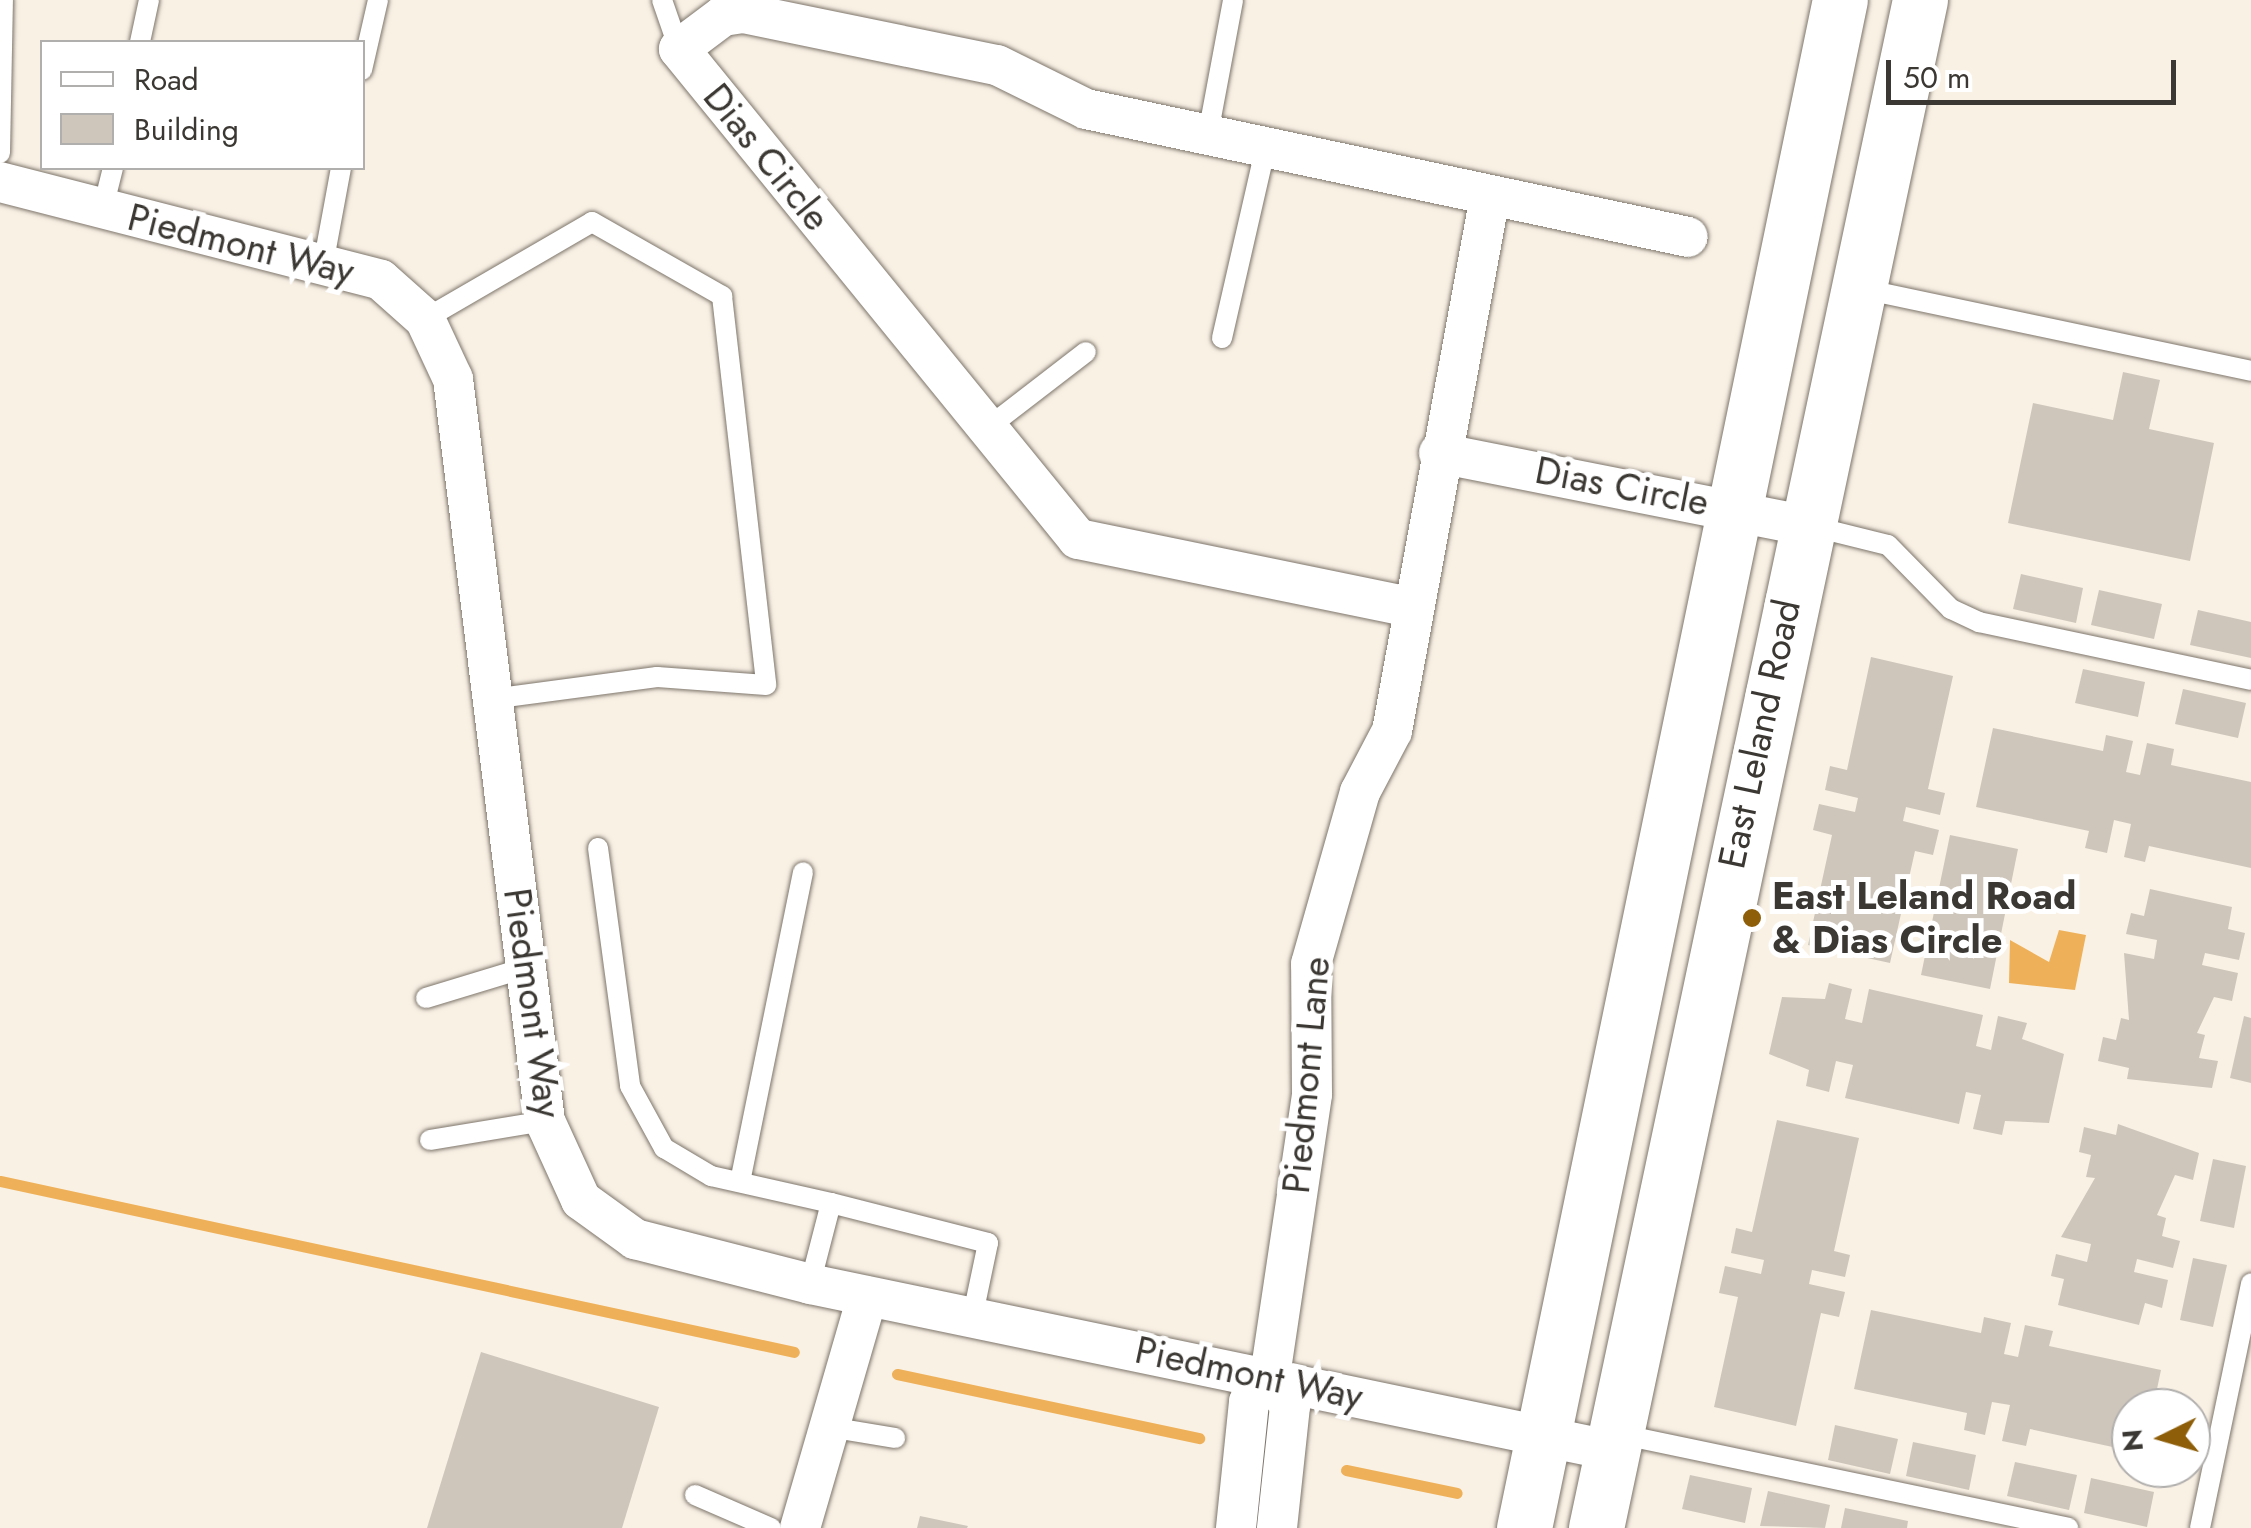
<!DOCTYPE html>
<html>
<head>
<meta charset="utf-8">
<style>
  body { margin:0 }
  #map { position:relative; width:2251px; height:1528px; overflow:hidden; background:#faf1e5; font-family:Jost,sans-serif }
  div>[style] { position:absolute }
  .water>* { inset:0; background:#eeb159 }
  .stream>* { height:11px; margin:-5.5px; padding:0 5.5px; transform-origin:5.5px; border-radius:5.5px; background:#eeb159 }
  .building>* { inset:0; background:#cfc6bb }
  .roads { filter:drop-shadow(0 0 2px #7d756b) drop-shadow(0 0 2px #7d756b) }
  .lane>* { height:20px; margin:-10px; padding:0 10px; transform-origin:10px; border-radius:10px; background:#fff }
  .street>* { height:40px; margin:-20px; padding:0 20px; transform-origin:20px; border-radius:20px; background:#fff }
  .secondary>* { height:55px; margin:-27.5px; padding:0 27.5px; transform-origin:27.5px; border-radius:27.5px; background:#fff }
  .dots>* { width:28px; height:28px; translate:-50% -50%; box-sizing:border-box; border:5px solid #fff; border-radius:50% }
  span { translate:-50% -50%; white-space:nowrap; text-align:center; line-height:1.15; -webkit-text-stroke:10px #fff; paint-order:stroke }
  .street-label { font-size:38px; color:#3b3833 }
  .poi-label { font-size:38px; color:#3b3833; font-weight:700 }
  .left { translate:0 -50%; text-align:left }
  .legend { position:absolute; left:40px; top:40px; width:325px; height:130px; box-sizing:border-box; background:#fff; border:2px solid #b1afad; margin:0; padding:12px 18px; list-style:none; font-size:30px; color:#3b3833 }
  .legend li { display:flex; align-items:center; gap:20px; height:50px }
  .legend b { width:50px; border:2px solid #b1afad }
  .north { position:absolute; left:2111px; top:1388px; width:100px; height:100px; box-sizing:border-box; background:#fff; border:2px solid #b1afad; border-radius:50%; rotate:265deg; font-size:28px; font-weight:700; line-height:40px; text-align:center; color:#3b3833 }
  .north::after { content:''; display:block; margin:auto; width:35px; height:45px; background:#8e5e08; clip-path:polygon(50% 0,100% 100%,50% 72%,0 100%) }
  .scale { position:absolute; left:1886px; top:60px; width:290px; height:45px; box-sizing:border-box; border:5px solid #3b3833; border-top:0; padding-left:12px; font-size:30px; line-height:35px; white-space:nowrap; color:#3b3833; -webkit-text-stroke:8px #fff; paint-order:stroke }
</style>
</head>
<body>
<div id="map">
  <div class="water">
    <i style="clip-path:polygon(2059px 930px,2086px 935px,2075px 990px,2009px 983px,2010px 940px,2049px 962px)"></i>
  </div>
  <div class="stream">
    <i style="left:0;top:1181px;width:812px;rotate:12.15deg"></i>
    <i style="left:897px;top:1374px;width:309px;rotate:12deg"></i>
    <i style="left:1346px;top:1470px;width:113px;rotate:11.7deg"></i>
  </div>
  <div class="building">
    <i style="clip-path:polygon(2123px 372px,2160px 380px,2149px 429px,2214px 443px,2190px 561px,2008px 523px,2033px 403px,2113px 420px)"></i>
    <i style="clip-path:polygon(2021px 574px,2083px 588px,2076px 623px,2013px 609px)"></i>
    <i style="clip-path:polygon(2099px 590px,2162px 604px,2154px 639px,2091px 625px)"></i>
    <i style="clip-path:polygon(2198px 610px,2251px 622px,2251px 658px,2190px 645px)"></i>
    <i style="clip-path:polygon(1871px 657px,1953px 676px,1928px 789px,1945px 793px,1940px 815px,1906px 807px,1903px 821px,1939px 830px,1933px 855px,1915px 851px,1890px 963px,1808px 945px,1832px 835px,1813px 830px,1819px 804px,1855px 812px,1858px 798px,1825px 790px,1830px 766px,1847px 770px)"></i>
    <i style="clip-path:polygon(2083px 669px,2145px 682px,2138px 717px,2075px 703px)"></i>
    <i style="clip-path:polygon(2183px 689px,2246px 703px,2238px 738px,2175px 724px)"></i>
    <i style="clip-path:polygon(1993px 728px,2103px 751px,2106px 735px,2133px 741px,2126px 772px,2140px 775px,2147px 743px,2174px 749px,2171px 765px,2251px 782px,2251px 868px,2149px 846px,2145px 862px,2124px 857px,2131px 824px,2114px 820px,2107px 853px,2085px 848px,2089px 831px,1976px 807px)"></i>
    <i style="clip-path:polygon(1950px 835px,2018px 849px,1990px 989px,1921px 975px)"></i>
    <i style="clip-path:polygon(2150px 889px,2232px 907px,2228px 929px,2245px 933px,2239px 960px,2205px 953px,2202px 965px,2238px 973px,2232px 1001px,2214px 997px,2197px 1033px,2205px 1035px,2199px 1058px,2218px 1061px,2212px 1088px,2127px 1079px,2129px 1068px,2098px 1061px,2103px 1037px,2116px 1040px,2121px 1018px,2129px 1020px,2124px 953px,2154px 959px,2157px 940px,2126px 934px,2131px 913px,2144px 916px)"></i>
    <i style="clip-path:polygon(1829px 983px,1852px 989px,1845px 1019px,1862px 1023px,1869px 989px,1983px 1015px,1976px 1046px,1991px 1050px,1998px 1016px,2027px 1023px,2022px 1039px,2064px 1054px,2049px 1123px,2005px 1121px,2002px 1135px,1973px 1129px,1981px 1095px,1966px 1092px,1959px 1124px,1845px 1098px,1853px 1065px,1836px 1061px,1829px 1092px,1806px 1086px,1809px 1070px,1769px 1054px,1782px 997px,1825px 999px)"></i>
    <i style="clip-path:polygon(2244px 1016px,2251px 1018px,2251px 1083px,2230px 1078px)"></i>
    <i style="clip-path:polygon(1777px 1120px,1859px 1138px,1834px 1251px,1850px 1255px,1845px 1277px,1812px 1270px,1809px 1284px,1845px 1292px,1839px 1317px,1821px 1313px,1796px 1426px,1714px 1407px,1738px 1297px,1719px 1293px,1725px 1266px,1761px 1274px,1764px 1260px,1731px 1253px,1736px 1228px,1752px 1232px)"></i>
    <i style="clip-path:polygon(2118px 1124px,2199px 1153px,2193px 1180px,2175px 1175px,2157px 1215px,2166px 1218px,2162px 1236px,2180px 1241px,2173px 1268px,2137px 1259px,2134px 1272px,2168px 1280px,2162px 1308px,2145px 1303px,2139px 1325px,2058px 1305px,2064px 1279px,2051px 1276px,2056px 1254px,2087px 1262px,2091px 1244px,2061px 1237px,2095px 1178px,2086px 1177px,2091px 1155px,2079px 1152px,2084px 1127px,2116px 1135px)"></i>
    <i style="clip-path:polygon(2213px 1159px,2246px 1166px,2234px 1228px,2200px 1221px)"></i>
    <i style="clip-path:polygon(2193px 1258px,2227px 1265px,2213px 1327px,2180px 1320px)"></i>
    <i style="clip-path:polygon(1871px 1310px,1981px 1333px,1984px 1317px,2011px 1323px,2004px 1354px,2018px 1357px,2025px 1325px,2053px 1331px,2049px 1346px,2161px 1370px,2153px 1408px,2131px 1408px,2131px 1451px,2030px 1429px,2026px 1446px,2002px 1441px,2010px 1405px,1992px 1402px,1985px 1435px,1964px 1430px,1967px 1413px,1854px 1389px)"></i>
    <i style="clip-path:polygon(481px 1352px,659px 1407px,622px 1528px,427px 1528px)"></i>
    <i style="clip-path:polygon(1835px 1425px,1898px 1439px,1890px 1474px,1828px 1460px)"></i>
    <i style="clip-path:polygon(1913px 1442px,1976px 1455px,1969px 1490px,1906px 1476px)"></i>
    <i style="clip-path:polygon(2015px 1462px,2077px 1475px,2069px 1510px,2007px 1496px)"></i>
    <i style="clip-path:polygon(1690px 1475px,1752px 1488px,1745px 1523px,1682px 1509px)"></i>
    <i style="clip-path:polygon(2091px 1478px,2154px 1492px,2147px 1527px,2084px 1513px)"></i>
    <i style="clip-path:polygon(1768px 1491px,1830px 1505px,1825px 1528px,1760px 1526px)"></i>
    <i style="clip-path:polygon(1845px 1508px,1908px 1521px,1907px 1528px,1841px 1528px)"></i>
    <i style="clip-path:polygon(920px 1516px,968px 1526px,967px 1528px,917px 1528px)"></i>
  </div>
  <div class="roads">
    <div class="lane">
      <i style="left:662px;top:0;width:52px;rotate:70.9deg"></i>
      <i style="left:140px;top:42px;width:43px;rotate:-77.9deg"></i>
      <i style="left:362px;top:70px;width:72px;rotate:-77.1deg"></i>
      <i style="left:1208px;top:134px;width:136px;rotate:-79.4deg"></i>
      <i style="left:0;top:153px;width:153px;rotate:-88.9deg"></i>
      <i style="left:103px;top:208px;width:41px;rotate:-76deg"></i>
      <i style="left:323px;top:265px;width:99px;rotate:-79.5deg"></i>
      <i style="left:1863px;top:289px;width:397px;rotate:11.9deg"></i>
      <i style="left:425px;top:319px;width:193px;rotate:-30.1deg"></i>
      <i style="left:592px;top:222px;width:150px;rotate:29.6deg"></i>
      <i style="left:722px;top:296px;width:391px;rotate:83.5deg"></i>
      <i style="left:766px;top:685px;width:109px;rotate:-175.8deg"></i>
      <i style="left:657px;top:677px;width:166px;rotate:172.4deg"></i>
      <i style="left:1222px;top:338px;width:197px;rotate:-77.1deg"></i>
      <i style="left:986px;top:429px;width:126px;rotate:-37.6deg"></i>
      <i style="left:1811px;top:526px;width:79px;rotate:13.9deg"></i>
      <i style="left:1888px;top:545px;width:90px;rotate:45.5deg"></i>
      <i style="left:1951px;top:609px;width:31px;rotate:25deg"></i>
      <i style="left:1979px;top:622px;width:278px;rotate:12deg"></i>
      <i style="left:598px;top:848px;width:240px;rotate:82.3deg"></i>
      <i style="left:630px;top:1086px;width:71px;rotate:61.3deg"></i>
      <i style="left:664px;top:1148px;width:55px;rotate:30.8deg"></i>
      <i style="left:711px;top:1176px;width:123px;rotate:12.7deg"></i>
      <i style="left:831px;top:1203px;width:84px;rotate:104.5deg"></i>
      <i style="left:426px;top:998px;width:103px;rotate:-16.9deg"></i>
      <i style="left:430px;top:1140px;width:117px;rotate:-9.4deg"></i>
      <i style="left:740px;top:1182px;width:316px;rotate:-78.5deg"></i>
      <i style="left:831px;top:1203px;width:162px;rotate:14.3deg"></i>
      <i style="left:988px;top:1243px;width:78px;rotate:101.9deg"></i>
      <i style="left:835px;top:1428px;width:61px;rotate:9.5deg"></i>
      <i style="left:1619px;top:1434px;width:459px;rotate:11.8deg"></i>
      <i style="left:695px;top:1495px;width:83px;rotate:23.5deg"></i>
      <i style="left:2200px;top:1528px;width:250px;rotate:-78.2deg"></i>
    </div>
    <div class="street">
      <i style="left:0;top:182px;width:393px;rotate:14.4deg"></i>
      <i style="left:381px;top:280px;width:59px;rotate:41.6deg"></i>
      <i style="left:425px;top:319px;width:66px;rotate:65deg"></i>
      <i style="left:453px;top:379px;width:748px;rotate:82.93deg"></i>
      <i style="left:545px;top:1121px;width:87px;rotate:65.5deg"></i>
      <i style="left:581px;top:1200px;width:67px;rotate:35.8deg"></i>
      <i style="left:635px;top:1239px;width:181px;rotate:14.4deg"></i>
      <i style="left:810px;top:1284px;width:816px;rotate:11.74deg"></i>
      <i style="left:1439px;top:453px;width:371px;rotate:11.2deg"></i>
      <i style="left:1410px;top:607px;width:339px;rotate:-168.4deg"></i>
      <i style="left:1078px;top:539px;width:632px;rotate:-129.16deg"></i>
      <i style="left:679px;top:49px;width:55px;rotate:-36.9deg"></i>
      <i style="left:723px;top:16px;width:20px;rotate:-9deg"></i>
      <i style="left:743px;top:13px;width:259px;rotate:11.6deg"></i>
      <i style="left:997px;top:65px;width:99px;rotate:26.3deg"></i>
      <i style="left:1086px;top:109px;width:615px;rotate:12deg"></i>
      <i style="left:1270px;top:1376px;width:36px;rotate:56deg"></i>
      <i style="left:1290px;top:1406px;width:123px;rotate:96.1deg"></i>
      <i style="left:800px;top:1528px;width:241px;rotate:-73.8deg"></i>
      <i style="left:1236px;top:1528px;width:127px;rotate:-84.1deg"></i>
      <i style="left:1249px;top:1402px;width:33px;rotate:-51deg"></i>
      <i style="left:1270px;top:1376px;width:285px;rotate:-81.5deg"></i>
      <i style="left:1312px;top:1094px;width:130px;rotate:-90.4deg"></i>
      <i style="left:1311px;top:964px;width:179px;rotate:-74.1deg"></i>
      <i style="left:1360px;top:792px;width:69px;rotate:-62.3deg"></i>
      <i style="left:1392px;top:731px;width:544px;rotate:-79.62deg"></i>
    </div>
    <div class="secondary">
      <i style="left:1524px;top:1528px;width:1560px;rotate:-78.32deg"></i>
      <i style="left:1596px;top:1528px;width:1562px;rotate:-78.03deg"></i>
    </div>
  </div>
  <div class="dots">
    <i style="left:1752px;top:918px;background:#8e5e08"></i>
  </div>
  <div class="street-label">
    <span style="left:767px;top:157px;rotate:51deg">Dias Circle</span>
    <span style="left:241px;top:244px;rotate:14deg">Piedmont Way</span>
    <span style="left:1622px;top:486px;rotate:11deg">Dias Circle</span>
    <span style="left:1759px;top:734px;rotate:-78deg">East Leland Road</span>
    <span style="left:533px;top:1003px;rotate:82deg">Piedmont Way</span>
    <span style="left:1306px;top:1075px;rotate:-85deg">Piedmont Lane</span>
    <span style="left:1249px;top:1373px;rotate:12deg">Piedmont Way</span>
  </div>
  <div class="poi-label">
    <span class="left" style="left:1772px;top:918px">East Leland Road<br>&amp; Dias Circle</span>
  </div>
  <ul class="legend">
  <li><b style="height:12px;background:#fff"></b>Road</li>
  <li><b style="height:28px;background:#cfc6bb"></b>Building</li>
  </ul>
  <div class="north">N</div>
  <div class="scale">50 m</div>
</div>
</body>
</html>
